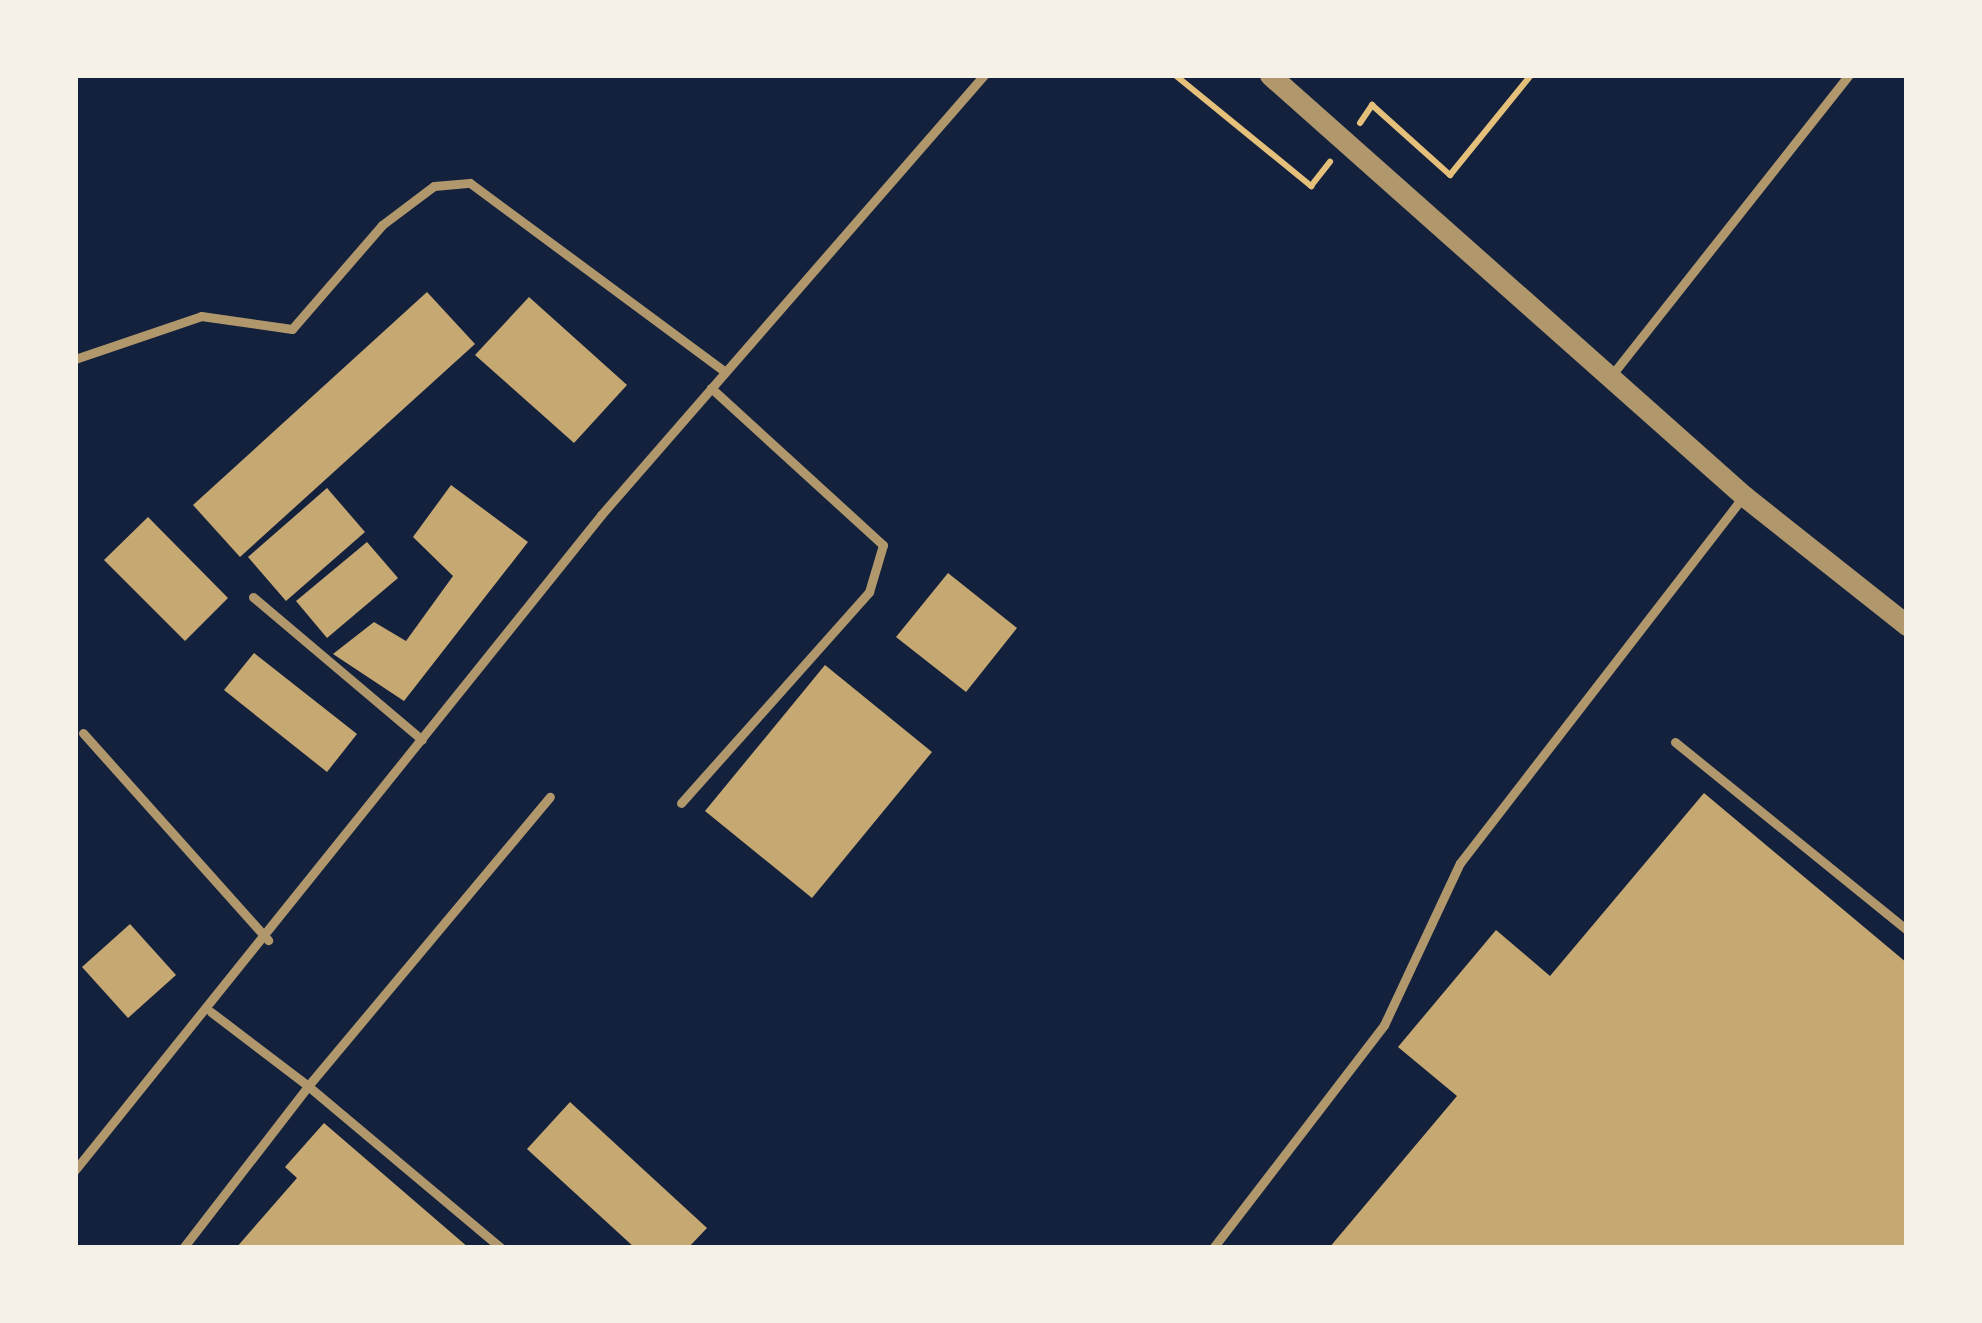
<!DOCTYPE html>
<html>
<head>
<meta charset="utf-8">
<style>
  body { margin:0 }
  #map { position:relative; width:1982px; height:1323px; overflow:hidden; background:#14213d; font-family:Mulish,sans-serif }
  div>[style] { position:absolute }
  .building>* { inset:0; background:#c6a872 }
  .path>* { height:6px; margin:-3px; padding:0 3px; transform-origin:3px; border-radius:3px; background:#e5c07b }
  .service>* { height:9px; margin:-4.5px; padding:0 4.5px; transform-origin:4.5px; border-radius:4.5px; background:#b1986c }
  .tertiary>* { height:21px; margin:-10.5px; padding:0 10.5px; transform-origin:10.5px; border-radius:10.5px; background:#b1986c }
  span { translate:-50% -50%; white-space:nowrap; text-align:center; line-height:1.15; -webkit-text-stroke:10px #f6f1e7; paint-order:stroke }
  .frame { position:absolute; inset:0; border:78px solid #f6f1e7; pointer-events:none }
</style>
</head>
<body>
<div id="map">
  <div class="building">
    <i style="clip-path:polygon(427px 292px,475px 344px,240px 557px,193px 505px)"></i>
    <i style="clip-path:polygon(529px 297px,627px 385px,574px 443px,475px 355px)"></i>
    <i style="clip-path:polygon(451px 485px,528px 542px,404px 701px,333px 654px,374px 622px,406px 641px,453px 576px,413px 537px)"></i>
    <i style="clip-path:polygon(327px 488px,365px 532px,286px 601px,248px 557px)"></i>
    <i style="clip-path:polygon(148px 517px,228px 598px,185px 641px,104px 560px)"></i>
    <i style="clip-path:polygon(367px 542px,398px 578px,327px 638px,296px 601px)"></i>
    <i style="clip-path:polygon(948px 573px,1017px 628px,966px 692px,896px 637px)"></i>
    <i style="clip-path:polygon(254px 653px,357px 734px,327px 772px,224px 690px)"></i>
    <i style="clip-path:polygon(825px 665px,932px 752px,812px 898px,705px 811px)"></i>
    <i style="clip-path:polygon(1704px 793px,1907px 963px,1907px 1248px,1329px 1248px,1457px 1096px,1398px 1047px,1496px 930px,1550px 976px)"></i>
    <i style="clip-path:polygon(130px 924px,176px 975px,128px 1018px,82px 967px)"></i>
    <i style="clip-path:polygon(570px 1102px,707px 1228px,688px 1248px,635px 1248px,527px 1149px)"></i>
    <i style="clip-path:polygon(324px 1123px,469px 1248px,236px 1248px,297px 1178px,285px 1167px)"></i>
  </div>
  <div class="path">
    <i style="left:1175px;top:75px;width:176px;rotate:39.2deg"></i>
    <i style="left:1311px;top:186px;width:31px;rotate:-52deg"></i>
    <i style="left:1360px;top:123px;width:22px;rotate:-56deg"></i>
    <i style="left:1372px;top:105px;width:105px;rotate:41.9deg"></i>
    <i style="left:1450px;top:175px;width:129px;rotate:-51deg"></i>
  </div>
  <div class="service">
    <i style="left:75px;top:359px;width:133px;rotate:-18.8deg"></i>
    <i style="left:201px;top:316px;width:92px;rotate:8.1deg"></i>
    <i style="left:292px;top:329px;width:138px;rotate:-49.1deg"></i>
    <i style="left:382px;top:225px;width:65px;rotate:-36.9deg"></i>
    <i style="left:434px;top:186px;width:36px;rotate:-5deg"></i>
    <i style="left:470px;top:183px;width:317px;rotate:36.5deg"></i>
    <i style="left:1611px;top:376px;width:384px;rotate:-51.7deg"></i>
    <i style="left:253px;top:597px;width:221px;rotate:40.2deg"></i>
    <i style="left:83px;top:733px;width:278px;rotate:48.2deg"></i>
    <i style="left:1675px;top:742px;width:299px;rotate:39deg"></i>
    <i style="left:681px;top:803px;width:283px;rotate:-48.3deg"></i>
    <i style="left:869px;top:592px;width:49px;rotate:-73.4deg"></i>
    <i style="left:883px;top:545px;width:233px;rotate:-137.6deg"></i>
    <i style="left:211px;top:1012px;width:122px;rotate:37.3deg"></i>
    <i style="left:308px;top:1086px;width:377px;rotate:-50.1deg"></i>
    <i style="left:75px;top:1170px;width:840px;rotate:-51.23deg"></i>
    <i style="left:601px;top:515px;width:583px;rotate:-48.96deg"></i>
    <i style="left:183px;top:1248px;width:205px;rotate:-52.3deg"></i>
    <i style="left:308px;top:1086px;width:252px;rotate:40deg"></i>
    <i style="left:1213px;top:1248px;width:281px;rotate:-52.5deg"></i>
    <i style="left:1384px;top:1025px;width:179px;rotate:-64.9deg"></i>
    <i style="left:1460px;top:863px;width:464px;rotate:-52.3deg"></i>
  </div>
  <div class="tertiary">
    <i style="left:1270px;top:75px;width:634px;rotate:41.61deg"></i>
    <i style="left:1744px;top:496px;width:208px;rotate:38.4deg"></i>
  </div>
  <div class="frame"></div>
</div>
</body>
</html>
